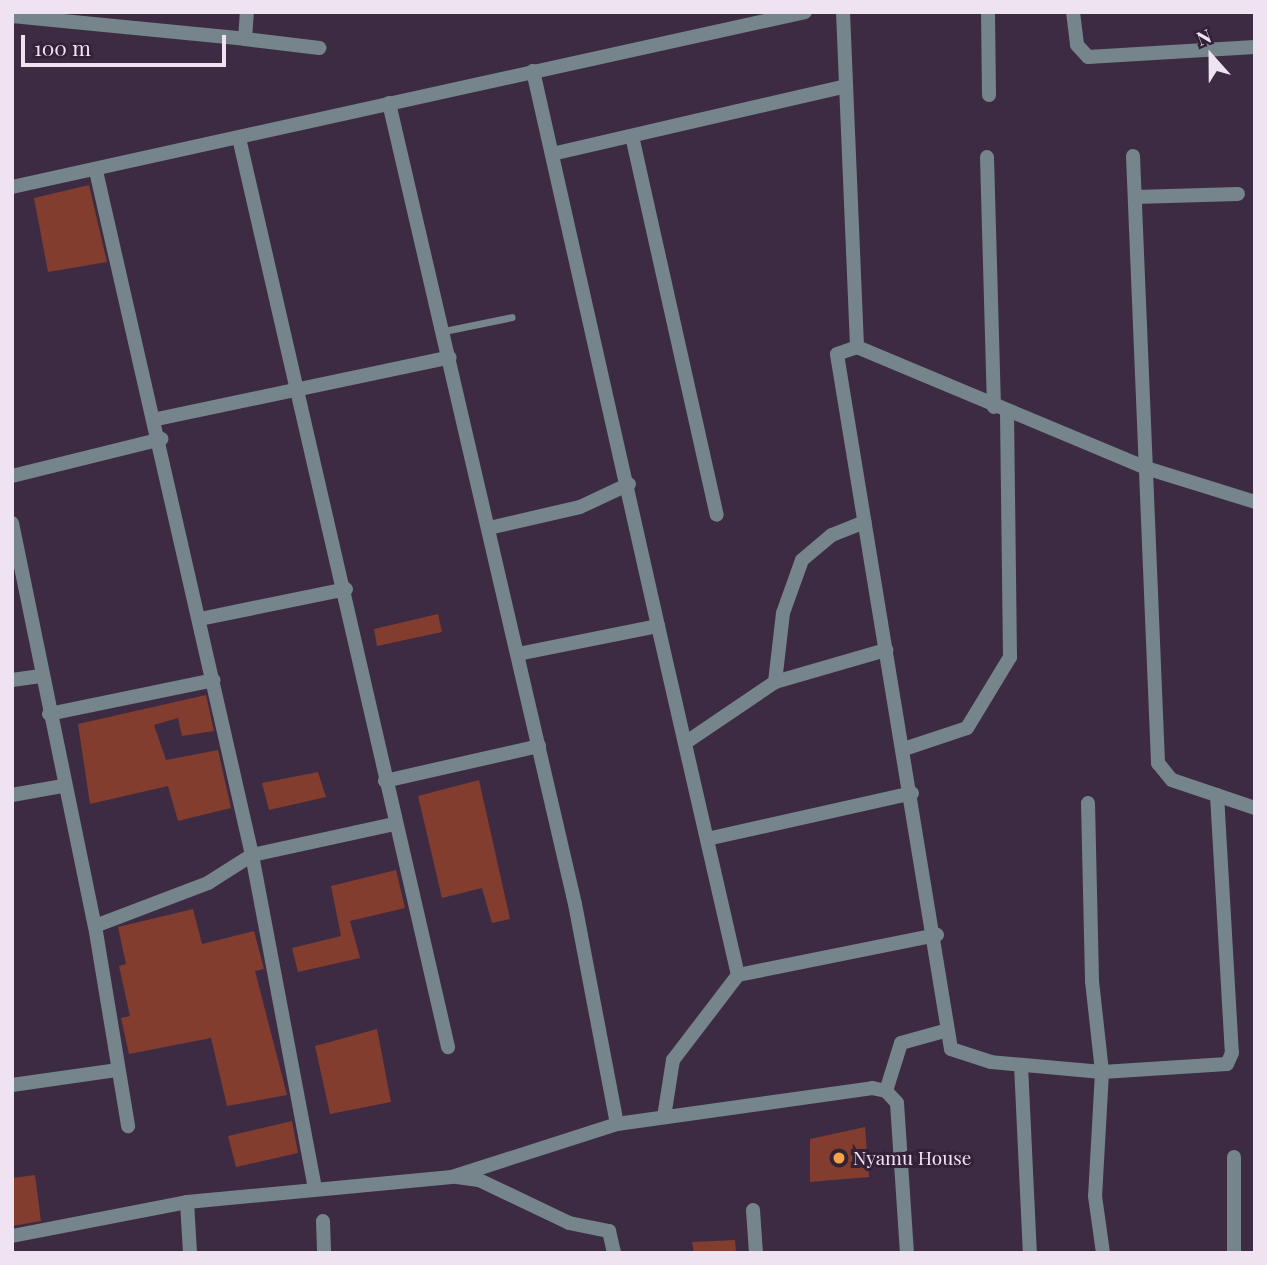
<!DOCTYPE html>
<html>
<head>
<meta charset="utf-8">
<style>
  body { margin:0 }
  #map { position:relative; width:1267px; height:1265px; overflow:hidden; background:#3d2b43; font-family:"Playfair Display",serif }
  div>[style] { position:absolute }
  .building>* { inset:0; background:#823d2e }
  .service>* { height:7px; margin:-3.5px; padding:0 3.5px; transform-origin:3.5px; border-radius:3.5px; background:#75858b }
  .minor>* { height:14px; margin:-7px; padding:0 7px; transform-origin:7px; border-radius:7px; background:#75858b }
  .dots>* { width:19px; height:19px; translate:-50% -50%; box-sizing:border-box; border:4px solid #332138; border-radius:50% }
  span { translate:-50% -50%; white-space:nowrap; text-align:center; line-height:1.15; -webkit-text-stroke:6px #332138; paint-order:stroke }
  .poi-label { font-size:19px; color:#efe3f2 }
  .left { translate:0 -50%; text-align:left }
  .frame { position:absolute; inset:0; border:14px solid #efe3f2; pointer-events:none }
  .north { position:absolute; left:1176px; top:21px; width:70px; height:70px; -webkit-text-stroke:5px #332138; paint-order:stroke; rotate:339deg; font-size:19px; font-weight:700; line-height:28px; text-align:center; color:#efe3f2 }
  .north::after { content:''; display:block; margin:auto; width:24px; height:32px; background:#efe3f2; clip-path:polygon(50% 0,100% 100%,50% 72%,0 100%) }
  .scale { position:absolute; left:21px; top:35px; width:205px; height:32px; box-sizing:border-box; border:4px solid #efe3f2; border-top:0; padding-left:9px; font-size:21px; line-height:24px; white-space:nowrap; color:#efe3f2; -webkit-text-stroke:5px #332138; paint-order:stroke }
</style>
</head>
<body>
<div id="map">
  <div class="building">
    <i style="clip-path:polygon(89px 185px,107px 262px,48px 272px,34px 198px)"></i>
    <i style="clip-path:polygon(438px 614px,442px 632px,377px 646px,374px 629px)"></i>
    <i style="clip-path:polygon(206px 695px,214px 731px,182px 736px,178px 718px,154px 725px,166px 760px,218px 750px,231px 808px,178px 821px,168px 786px,90px 804px,78px 724px)"></i>
    <i style="clip-path:polygon(318px 772px,326px 797px,269px 810px,262px 783px)"></i>
    <i style="clip-path:polygon(479px 780px,510px 919px,492px 923px,482px 888px,442px 898px,418px 796px)"></i>
    <i style="clip-path:polygon(396px 870px,405px 908px,350px 921px,360px 958px,298px 972px,292px 948px,341px 936px,331px 886px)"></i>
    <i style="clip-path:polygon(193px 909px,202px 944px,254px 931px,264px 969px,255px 971px,287px 1095px,227px 1106px,211px 1038px,129px 1054px,121px 1018px,130px 1016px,119px 966px,126px 964px,118px 927px)"></i>
    <i style="clip-path:polygon(377px 1029px,391px 1102px,330px 1114px,315px 1046px)"></i>
    <i style="clip-path:polygon(292px 1121px,298px 1153px,236px 1167px,228px 1136px)"></i>
    <i style="clip-path:polygon(865px 1127px,869px 1177px,810px 1182px,810px 1139px)"></i>
    <i style="clip-path:polygon(35px 1175px,41px 1221px,12px 1226px,12px 1178px)"></i>
    <i style="clip-path:polygon(735px 1240px,736px 1253px,694px 1253px,692px 1242px)"></i>
  </div>
  <div class="service">
    <i style="left:444px;top:331px;width:69px;rotate:-11.6deg"></i>
  </div>
  <div class="minor">
    <i style="left:843px;top:12px;width:335px;rotate:87.6deg"></i>
    <i style="left:988px;top:12px;width:83px;rotate:89.3deg"></i>
    <i style="left:1073px;top:12px;width:33px;rotate:83deg"></i>
    <i style="left:1077px;top:45px;width:16px;rotate:47deg"></i>
    <i style="left:1088px;top:57px;width:167px;rotate:-3.4deg"></i>
    <i style="left:12px;top:16px;width:234px;rotate:5.6deg"></i>
    <i style="left:245px;top:39px;width:27px;rotate:-86deg"></i>
    <i style="left:245px;top:39px;width:75px;rotate:6.9deg"></i>
    <i style="left:389px;top:103px;width:822px;rotate:76.93deg"></i>
    <i style="left:575px;top:904px;width:224px;rotate:79.2deg"></i>
    <i style="left:632px;top:136px;width:388px;rotate:77.4deg"></i>
    <i style="left:239px;top:138px;width:933px;rotate:77.05deg"></i>
    <i style="left:552px;top:154px;width:302px;rotate:-13deg"></i>
    <i style="left:1133px;top:156px;width:608px;rotate:87.64deg"></i>
    <i style="left:1158px;top:763px;width:22px;rotate:51deg"></i>
    <i style="left:1172px;top:780px;width:88px;rotate:18.6deg"></i>
    <i style="left:987px;top:157px;width:250px;rotate:88.4deg"></i>
    <i style="left:96px;top:171px;width:702px;rotate:77.15deg"></i>
    <i style="left:252px;top:855px;width:340px;rotate:79.3deg"></i>
    <i style="left:12px;top:187px;width:812px;rotate:-12.44deg"></i>
    <i style="left:1135px;top:197px;width:103px;rotate:-1.7deg"></i>
    <i style="left:157px;top:419px;width:299px;rotate:-11.9deg"></i>
    <i style="left:12px;top:476px;width:154px;rotate:-13.9deg"></i>
    <i style="left:12px;top:523px;width:411px;rotate:78.4deg"></i>
    <i style="left:95px;top:926px;width:203px;rotate:80.6deg"></i>
    <i style="left:489px;top:528px;width:93px;rotate:-13deg"></i>
    <i style="left:580px;top:507px;width:54px;rotate:-25.1deg"></i>
    <i style="left:200px;top:619px;width:149px;rotate:-11.6deg"></i>
    <i style="left:658px;top:626px;width:358px;rotate:77.1deg"></i>
    <i style="left:738px;top:975px;width:107px;rotate:127.4deg"></i>
    <i style="left:673px;top:1060px;width:58px;rotate:99deg"></i>
    <i style="left:518px;top:654px;width:143px;rotate:-11.3deg"></i>
    <i style="left:658px;top:626px;width:569px;rotate:-102.69deg"></i>
    <i style="left:12px;top:680px;width:29px;rotate:-8deg"></i>
    <i style="left:775px;top:682px;width:69px;rotate:-83.4deg"></i>
    <i style="left:783px;top:613px;width:56px;rotate:-70.3deg"></i>
    <i style="left:802px;top:560px;width:39px;rotate:-40deg"></i>
    <i style="left:832px;top:535px;width:35px;rotate:-22deg"></i>
    <i style="left:49px;top:714px;width:168px;rotate:-11.6deg"></i>
    <i style="left:685px;top:743px;width:109px;rotate:-34.1deg"></i>
    <i style="left:775px;top:682px;width:116px;rotate:-16.1deg"></i>
    <i style="left:904px;top:749px;width:66px;rotate:-18.4deg"></i>
    <i style="left:967px;top:728px;width:83px;rotate:-58.8deg"></i>
    <i style="left:1010px;top:657px;width:245px;rotate:-90.7deg"></i>
    <i style="left:385px;top:781px;width:158px;rotate:-12.8deg"></i>
    <i style="left:12px;top:795px;width:52px;rotate:-10deg"></i>
    <i style="left:1217px;top:795px;width:258px;rotate:86.7deg"></i>
    <i style="left:1232px;top:1053px;width:12px;rotate:114deg"></i>
    <i style="left:1227px;top:1064px;width:125px;rotate:176.3deg"></i>
    <i style="left:1102px;top:1072px;width:111px;rotate:-174.9deg"></i>
    <i style="left:991px;top:1062px;width:42px;rotate:-162deg"></i>
    <i style="left:951px;top:1049px;width:704px;rotate:-99.32deg"></i>
    <i style="left:837px;top:354px;width:21px;rotate:-19deg"></i>
    <i style="left:857px;top:347px;width:313px;rotate:22.7deg"></i>
    <i style="left:1146px;top:468px;width:114px;rotate:17.3deg"></i>
    <i style="left:1088px;top:803px;width:178px;rotate:88.7deg"></i>
    <i style="left:1092px;top:981px;width:92px;rotate:83.7deg"></i>
    <i style="left:1102px;top:1072px;width:124px;rotate:93.2deg"></i>
    <i style="left:1095px;top:1196px;width:58px;rotate:82deg"></i>
    <i style="left:707px;top:839px;width:210px;rotate:-12.6deg"></i>
    <i style="left:95px;top:926px;width:121px;rotate:-20.8deg"></i>
    <i style="left:208px;top:883px;width:52px;rotate:-32.5deg"></i>
    <i style="left:252px;top:855px;width:145px;rotate:-12.3deg"></i>
    <i style="left:738px;top:975px;width:203px;rotate:-11.4deg"></i>
    <i style="left:1021px;top:1065px;width:188px;rotate:87.3deg"></i>
    <i style="left:12px;top:1085px;width:107px;rotate:-8.1deg"></i>
    <i style="left:886px;top:1091px;width:50px;rotate:-72.6deg"></i>
    <i style="left:901px;top:1043px;width:45px;rotate:-15.6deg"></i>
    <i style="left:1234px;top:1157px;width:96px;rotate:90deg"></i>
    <i style="left:457px;top:1177px;width:22px;rotate:8deg"></i>
    <i style="left:479px;top:1180px;width:100px;rotate:25.5deg"></i>
    <i style="left:569px;top:1223px;width:41px;rotate:11.3deg"></i>
    <i style="left:609px;top:1231px;width:23px;rotate:77deg"></i>
    <i style="left:187px;top:1202px;width:51px;rotate:86.6deg"></i>
    <i style="left:753px;top:1210px;width:43px;rotate:86deg"></i>
    <i style="left:323px;top:1221px;width:32px;rotate:88deg"></i>
    <i style="left:12px;top:1236px;width:178px;rotate:-11deg"></i>
    <i style="left:187px;top:1202px;width:266px;rotate:-5.4deg"></i>
    <i style="left:452px;top:1177px;width:173px;rotate:-17.8deg"></i>
    <i style="left:617px;top:1124px;width:258px;rotate:-8deg"></i>
    <i style="left:872px;top:1088px;width:14px;rotate:12deg"></i>
    <i style="left:886px;top:1091px;width:16px;rotate:47deg"></i>
    <i style="left:897px;top:1103px;width:150px;rotate:86.2deg"></i>
  </div>
  <div class="dots">
    <i style="left:839px;top:1158px;background:#f7a149"></i>
  </div>
  <div class="poi-label">
    <span class="left" style="left:853px;top:1158px">Nyamu House</span>
  </div>
  <div class="frame"></div>
  <div class="north">N</div>
  <div class="scale">100 m</div>
</div>
</body>
</html>
